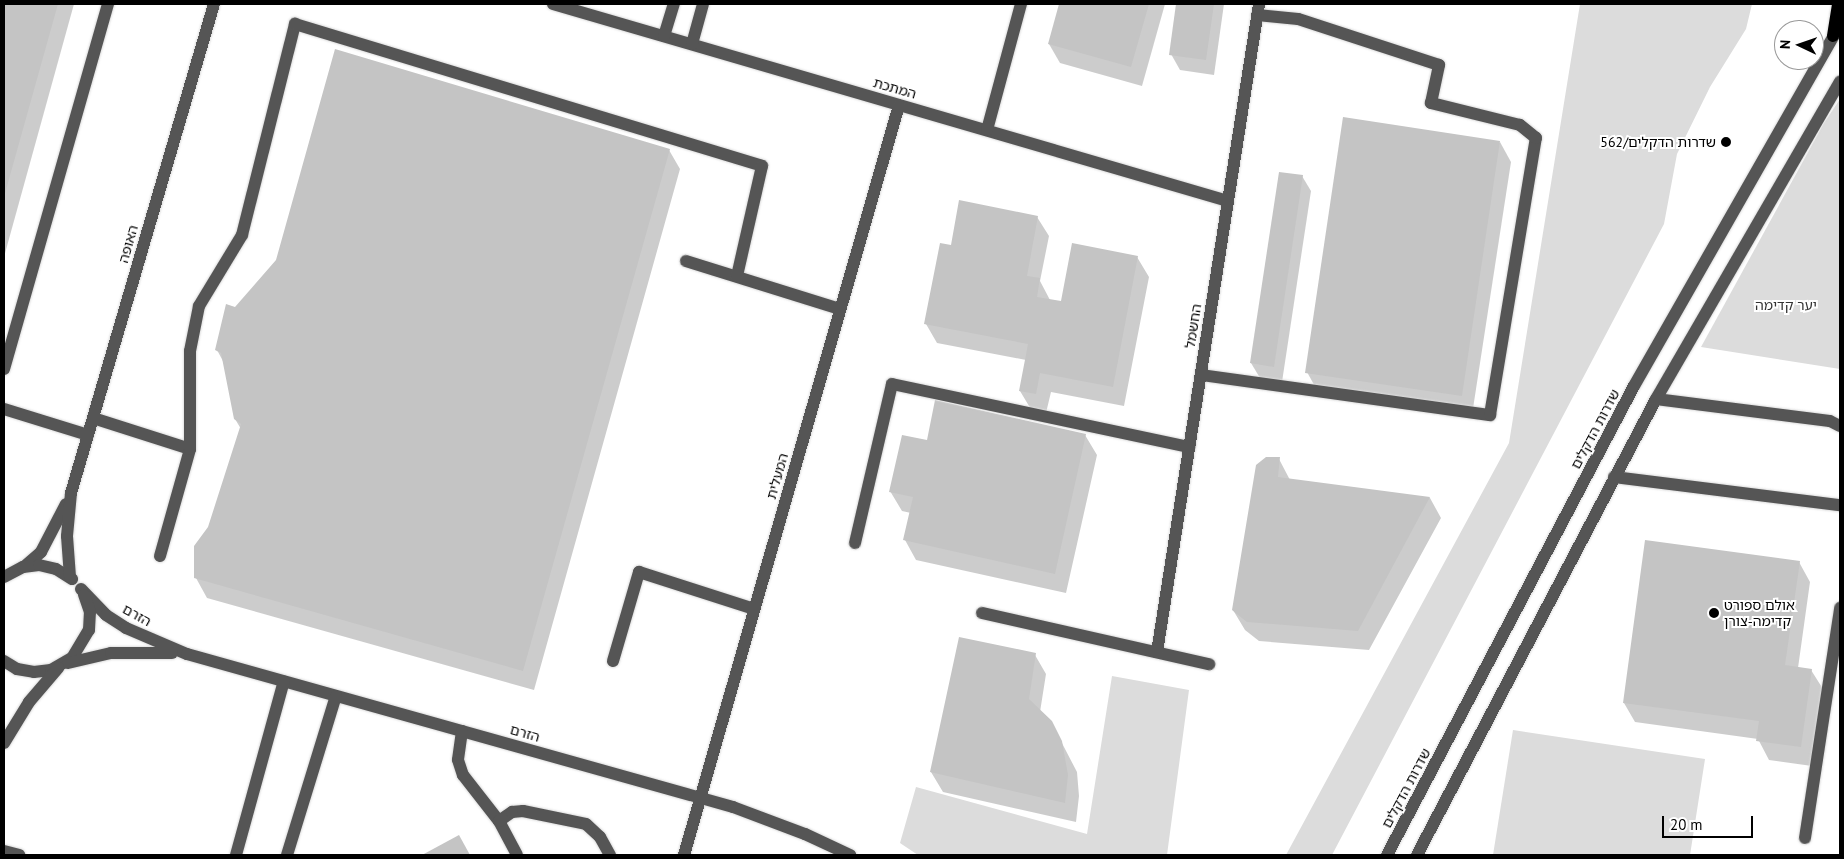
<!DOCTYPE html>
<html>
<head>
<meta charset="utf-8">
<style>
  body { margin:0 }
  #map { position:relative; width:1844px; height:859px; overflow:hidden; background:#fff; font-family:"PT Sans","Noto Sans Hebrew",sans-serif }
  div>[style] { position:absolute }
  .green>* { inset:0; background:#dcdcdc }
  .shadow>* { inset:0; background:#0003 }
  .building>* { inset:0; background:#c4c4c4 }
  .roads { filter:drop-shadow(0 0 1px #dbdbdb) drop-shadow(0 0 1px #dbdbdb) }
  .minor>* { height:12px; margin:-6px; padding:0 6px; transform-origin:6px; border-radius:6px; background:#555 }
  .major>* { height:12px; margin:-6px; padding:0 6px; transform-origin:6px; border-radius:6px; background:#000 }
  .dots>* { width:14px; height:14px; translate:-50% -50%; box-sizing:border-box; border:2px solid #fff; border-radius:50% }
  span { translate:-50% -50%; white-space:nowrap; text-align:center; line-height:1.15; -webkit-text-stroke:4px #fff; paint-order:stroke }
  .street-label { font-size:14px; color:#000 }
  .poi-label { font-size:14px; color:#000 }
  .right { translate:-100% -50%; text-align:right }
  .left { translate:0 -50%; text-align:left }
  .park-label { font-size:14px; color:#333 }
  .frame { position:absolute; inset:0; border:5px solid #000; pointer-events:none }
  .north { position:absolute; left:1774px; top:20px; width:50px; height:50px; box-sizing:border-box; background:#fff; border:1px solid #999; border-radius:50%; rotate:273deg; font-size:14px; font-weight:700; line-height:20px; text-align:center; color:#000 }
  .north::after { content:''; display:block; margin:auto; width:18px; height:22px; background:#000; clip-path:polygon(50% 0,100% 100%,50% 72%,0 100%) }
  .scale { position:absolute; left:1662px; top:816px; width:91px; height:22px; box-sizing:border-box; border:2px solid #000; border-top:0; padding-left:6px; font-size:15px; line-height:18px; white-space:nowrap; color:#000; -webkit-text-stroke:4px #fff; paint-order:stroke }
</style>
</head>
<body>
<div id="map">
  <div class="green">
    <i style="clip-path:polygon(1580px 4px,1752px 4px,1746px 29px,1710px 87px,1677px 154px,1664px 224px,1332px 855px,1286px 855px,1509px 443px)"></i>
    <i style="clip-path:polygon(1840px 99px,1840px 369px,1701px 347px,1824px 123px)"></i>
    <i style="clip-path:polygon(1112px 676px,1189px 690px,1167px 855px,918px 855px,900px 843px,916px 787px,1087px 834px)"></i>
    <i style="clip-path:polygon(1513px 730px,1705px 759px,1690px 855px,1493px 855px)"></i>
  </div>
  <div class="shadow">
    <i style="clip-path:polygon(4px 4px,74px 4px,4px 257px)"></i>
    <i style="clip-path:polygon(1061px 4px,1165px 4px,1142px 86px,1060px 63px,1049px 44px)"></i>
    <i style="clip-path:polygon(1178px 4px,1224px 4px,1214px 75px,1180px 70px,1171px 54px)"></i>
    <i style="clip-path:polygon(1500px 142px,1511px 162px,1472px 415px,1318px 392px,1307px 372px)"></i>
    <i style="clip-path:polygon(669px 150px,680px 169px,534px 690px,207px 598px,196px 578px,241px 429px,235px 419px,224px 363px,217px 350px,236px 308px)"></i>
    <i style="clip-path:polygon(1302px 176px,1311px 191px,1282px 382px,1260px 378px,1251px 363px)"></i>
    <i style="clip-path:polygon(1037px 217px,1049px 236px,1040px 281px,1050px 300px,1062px 303px,1137px 257px,1149px 277px,1124px 406px,1051px 392px,1046px 413px,1032px 411px,1020px 391px,1026px 360px,937px 343px,926px 324px,952px 247px)"></i>
    <i style="clip-path:polygon(1085px 435px,1097px 455px,1066px 593px,916px 560px,905px 540px,911px 513px,902px 511px,890px 491px)"></i>
    <i style="clip-path:polygon(1279px 459px,1290px 480px,1430px 498px,1441px 518px,1369px 650px,1259px 641px,1245px 630px,1233px 610px)"></i>
    <i style="clip-path:polygon(1799px 562px,1810px 582px,1798px 668px,1811px 670px,1823px 689px,1812px 766px,1769px 760px,1758px 739px,1635px 722px,1624px 703px)"></i>
    <i style="clip-path:polygon(1035px 655px,1046px 674px,1040px 712px,1051px 722px,1077px 772px,1079px 796px,1076px 822px,943px 792px,931px 772px)"></i>
  </div>
  <div class="building">
    <i style="clip-path:polygon(4px 4px,58px 4px,4px 197px)"></i>
    <i style="clip-path:polygon(1059px 4px,1149px 4px,1131px 67px,1048px 44px)"></i>
    <i style="clip-path:polygon(1176px 4px,1214px 4px,1206px 60px,1169px 55px)"></i>
    <i style="clip-path:polygon(335px 49px,670px 149px,523px 671px,194px 578px,194px 546px,208px 527px,241px 424px,234px 419px,221px 353px,215px 350px,226px 304px,235px 307px,276px 260px)"></i>
    <i style="clip-path:polygon(1343px 117px,1500px 141px,1462px 396px,1305px 373px)"></i>
    <i style="clip-path:polygon(1279px 172px,1303px 175px,1274px 367px,1250px 363px)"></i>
    <i style="clip-path:polygon(959px 200px,1038px 216px,1027px 276px,1040px 278px,1037px 297px,1061px 301px,1072px 243px,1138px 256px,1113px 387px,1040px 373px,1036px 394px,1019px 391px,1028px 344px,924px 324px,940px 243px,951px 245px)"></i>
    <i style="clip-path:polygon(935px 400px,1086px 434px,1055px 574px,903px 540px,913px 497px,889px 492px,902px 435px,927px 440px)"></i>
    <i style="clip-path:polygon(1266px 457px,1280px 457px,1278px 477px,1430px 497px,1358px 631px,1247px 622px,1232px 610px,1256px 465px)"></i>
    <i style="clip-path:polygon(1645px 540px,1800px 561px,1785px 665px,1812px 669px,1801px 747px,1756px 741px,1759px 721px,1623px 703px)"></i>
    <i style="clip-path:polygon(959px 637px,1036px 653px,1029px 699px,1052px 721px,1062px 741px,1068px 775px,1065px 803px,930px 772px)"></i>
    <i style="clip-path:polygon(459px 835px,470px 855px,422px 855px)"></i>
  </div>
  <div class="roads">
    <div class="minor">
      <i style="left:553px;top:4px;width:703px;rotate:16.27deg"></i>
      <i style="left:664px;top:36px;width:34px;rotate:-73deg"></i>
      <i style="left:692px;top:44px;width:41px;rotate:-74.6deg"></i>
      <i style="left:987px;top:130px;width:131px;rotate:-74.9deg"></i>
      <i style="left:686px;top:261px;width:161px;rotate:17.3deg"></i>
      <i style="left:4px;top:369px;width:380px;rotate:-74.1deg"></i>
      <i style="left:1201px;top:375px;width:292px;rotate:7.9deg"></i>
      <i style="left:1490px;top:415px;width:281px;rotate:-80.6deg"></i>
      <i style="left:1536px;top:138px;width:21px;rotate:-141deg"></i>
      <i style="left:1520px;top:125px;width:92px;rotate:-166.1deg"></i>
      <i style="left:1431px;top:103px;width:39px;rotate:-78deg"></i>
      <i style="left:1439px;top:65px;width:148px;rotate:-161.9deg"></i>
      <i style="left:1298px;top:19px;width:41px;rotate:-174.4deg"></i>
      <i style="left:1656px;top:399px;width:175px;rotate:7.2deg"></i>
      <i style="left:1830px;top:421px;width:11px;rotate:27deg"></i>
      <i style="left:4px;top:409px;width:88px;rotate:17.2deg"></i>
      <i style="left:93px;top:418px;width:102px;rotate:17.7deg"></i>
      <i style="left:1614px;top:477px;width:228px;rotate:7.1deg"></i>
      <i style="left:855px;top:543px;width:163px;rotate:-76.9deg"></i>
      <i style="left:892px;top:384px;width:304px;rotate:12deg"></i>
      <i style="left:160px;top:556px;width:111px;rotate:-74.3deg"></i>
      <i style="left:190px;top:449px;width:98px;rotate:-90deg"></i>
      <i style="left:190px;top:351px;width:46px;rotate:-78.7deg"></i>
      <i style="left:199px;top:306px;width:83px;rotate:-58.8deg"></i>
      <i style="left:242px;top:235px;width:218px;rotate:-75.9deg"></i>
      <i style="left:295px;top:24px;width:488px;rotate:16.9deg"></i>
      <i style="left:762px;top:166px;width:113px;rotate:102.8deg"></i>
      <i style="left:25px;top:566px;width:21px;rotate:-41deg"></i>
      <i style="left:41px;top:552px;width:54px;rotate:-62.5deg"></i>
      <i style="left:4px;top:577px;width:21px;rotate:-28deg"></i>
      <i style="left:23px;top:567px;width:16px;rotate:-7deg"></i>
      <i style="left:39px;top:565px;width:17px;rotate:13deg"></i>
      <i style="left:56px;top:569px;width:19px;rotate:32deg"></i>
      <i style="left:70px;top:577px;width:41px;rotate:-94.2deg"></i>
      <i style="left:67px;top:536px;width:43px;rotate:-84.7deg"></i>
      <i style="left:71px;top:493px;width:509px;rotate:-73.7deg"></i>
      <i style="left:81px;top:589px;width:36px;rotate:46deg"></i>
      <i style="left:106px;top:615px;width:24px;rotate:33deg"></i>
      <i style="left:126px;top:628px;width:66px;rotate:23.1deg"></i>
      <i style="left:187px;top:654px;width:567px;rotate:15.65deg"></i>
      <i style="left:733px;top:807px;width:77px;rotate:20.6deg"></i>
      <i style="left:805px;top:834px;width:50px;rotate:25deg"></i>
      <i style="left:982px;top:613px;width:233px;rotate:12.7deg"></i>
      <i style="left:1157px;top:652px;width:656px;rotate:-81.05deg"></i>
      <i style="left:4px;top:661px;width:15px;rotate:32deg"></i>
      <i style="left:17px;top:669px;width:17px;rotate:10deg"></i>
      <i style="left:34px;top:672px;width:17px;rotate:-7deg"></i>
      <i style="left:51px;top:670px;width:24px;rotate:-30deg"></i>
      <i style="left:72px;top:658px;width:33px;rotate:-59deg"></i>
      <i style="left:89px;top:630px;width:18px;rotate:-87deg"></i>
      <i style="left:90px;top:612px;width:18px;rotate:-109deg"></i>
      <i style="left:613px;top:661px;width:93px;rotate:-73.7deg"></i>
      <i style="left:639px;top:572px;width:121px;rotate:17.8deg"></i>
      <i style="left:68px;top:663px;width:44px;rotate:-13.1deg"></i>
      <i style="left:111px;top:653px;width:61px"></i>
      <i style="left:462px;top:731px;width:29px;rotate:98deg"></i>
      <i style="left:458px;top:760px;width:16px;rotate:72deg"></i>
      <i style="left:463px;top:775px;width:58px;rotate:52deg"></i>
      <i style="left:499px;top:821px;width:38px;rotate:62deg"></i>
      <i style="left:4px;top:743px;width:48px;rotate:-58.6deg"></i>
      <i style="left:29px;top:702px;width:45px;rotate:-49.5deg"></i>
      <i style="left:499px;top:821px;width:16px;rotate:-35deg"></i>
      <i style="left:512px;top:812px;width:11px;rotate:-5deg"></i>
      <i style="left:523px;top:811px;width:64px;rotate:11.7deg"></i>
      <i style="left:586px;top:824px;width:19px;rotate:43deg"></i>
      <i style="left:600px;top:837px;width:21px;rotate:61deg"></i>
      <i style="left:1805px;top:838px;width:233px;rotate:-81.3deg"></i>
      <i style="left:4px;top:851px;width:16px;rotate:15deg"></i>
      <i style="left:236px;top:855px;width:180px;rotate:-74.6deg"></i>
      <i style="left:287px;top:855px;width:166px;rotate:-72.9deg"></i>
      <i style="left:684px;top:855px;width:780px;rotate:-74deg"></i>
      <i style="left:1387px;top:855px;width:530px;rotate:-62.23deg"></i>
      <i style="left:1634px;top:386px;width:412px;rotate:-60.3deg"></i>
      <i style="left:1417px;top:855px;width:515px;rotate:-62.34deg"></i>
      <i style="left:1656px;top:399px;width:367px;rotate:-59.9deg"></i>
    </div>
    <div class="major">
      <i style="left:1833px;top:36px;width:32px;rotate:-81deg"></i>
    </div>
  </div>
  <div class="dots">
    <i style="left:1726px;top:142px;background:#000"></i>
    <i style="left:1714px;top:613px;background:#000"></i>
  </div>
  <div class="street-label">
    <span style="left:895px;top:88px;rotate:16deg">המתכת</span>
    <span style="left:128px;top:244px;rotate:-74deg">האופה</span>
    <span style="left:1193px;top:326px;rotate:-81deg">החשמל</span>
    <span style="left:1595px;top:429px;rotate:-62deg">שדרות הדקלים</span>
    <span style="left:777px;top:476px;rotate:-74deg">המעלית</span>
    <span style="left:137px;top:615px;rotate:29deg">הזרם</span>
    <span style="left:525px;top:733px;rotate:16deg">הזרם</span>
    <span style="left:1406px;top:788px;rotate:-62deg">שדרות הדקלים</span>
  </div>
  <div class="poi-label">
    <span class="right" style="left:1716px;top:142px">שדרות הדקלים/562</span>
    <span class="left" style="left:1724px;top:613px">אולם ספורט<br>קדימה-צורן</span>
  </div>
  <div class="park-label">
    <span style="left:1786px;top:305px">יער קדימה</span>
  </div>
  <div class="frame"></div>
  <div class="north">N</div>
  <div class="scale">20 m</div>
</div>
</body>
</html>
